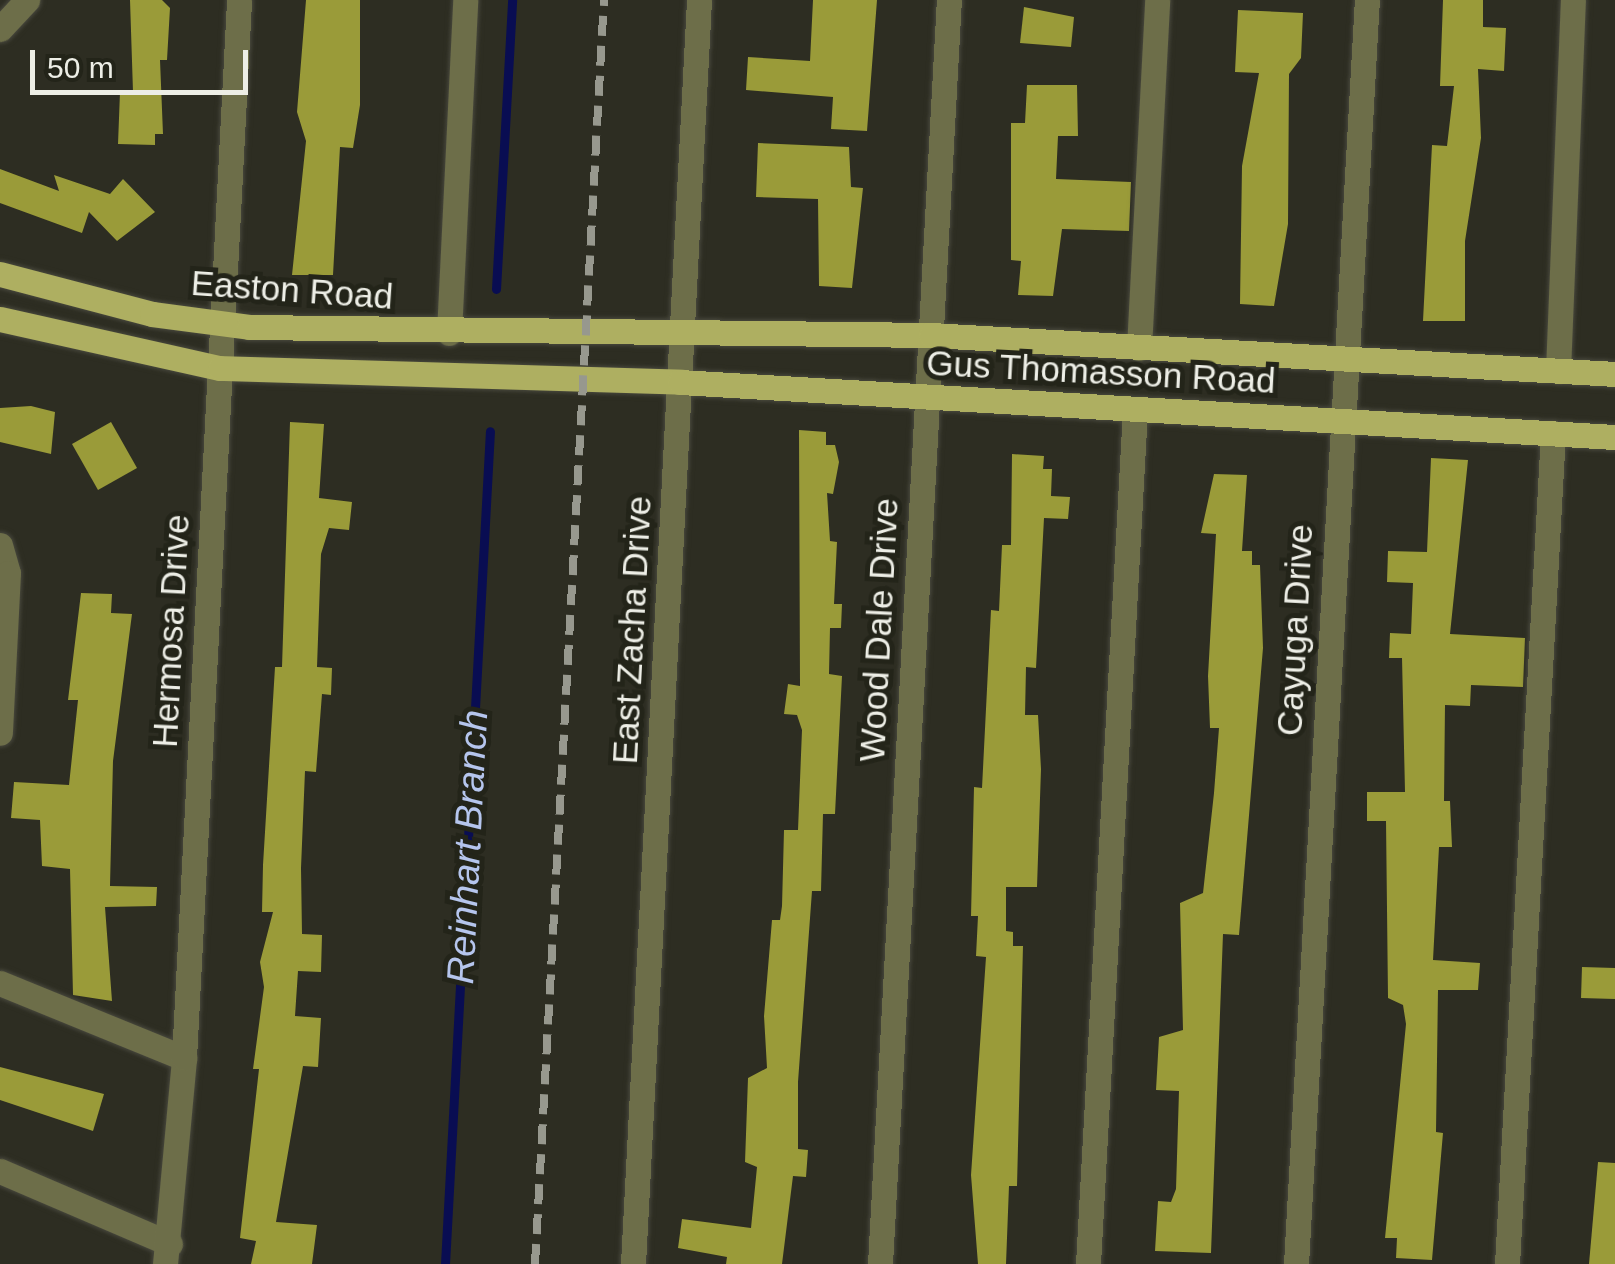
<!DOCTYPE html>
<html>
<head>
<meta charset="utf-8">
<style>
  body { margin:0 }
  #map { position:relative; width:1615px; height:1264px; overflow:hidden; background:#2d2d22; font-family:Helvetica,sans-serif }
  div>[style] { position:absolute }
  .stream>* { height:9px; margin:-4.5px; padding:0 4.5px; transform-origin:4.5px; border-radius:4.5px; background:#090d52 }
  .building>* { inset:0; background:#9a9b39 }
  .roads { filter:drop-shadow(0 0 2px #48483d) drop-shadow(0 0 2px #48483d) }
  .minor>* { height:25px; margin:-12.5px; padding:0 12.5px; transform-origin:12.5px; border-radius:12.5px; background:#6d6e49 }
  .major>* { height:25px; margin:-12.5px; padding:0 12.5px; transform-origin:12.5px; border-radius:12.5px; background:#aeaf61 }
  .rail>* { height:8px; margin-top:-4px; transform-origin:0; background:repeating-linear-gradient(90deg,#97988e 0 20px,transparent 0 30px) }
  span { translate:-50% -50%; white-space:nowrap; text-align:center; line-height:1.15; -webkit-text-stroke:10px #232419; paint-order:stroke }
  .street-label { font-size:35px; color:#edeee6 }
  .water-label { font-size:38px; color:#b5c5ed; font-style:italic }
  .scale { position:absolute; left:30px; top:50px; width:218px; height:45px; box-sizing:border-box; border:5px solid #edeee6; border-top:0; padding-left:12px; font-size:30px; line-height:35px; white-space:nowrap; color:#edeee6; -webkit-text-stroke:8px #232419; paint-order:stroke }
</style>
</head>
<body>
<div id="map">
  <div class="stream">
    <i style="left:496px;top:289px;width:289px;rotate:-86.8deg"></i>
    <i style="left:445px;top:1264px;width:834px;rotate:-86.91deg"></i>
  </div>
  <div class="building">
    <i style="clip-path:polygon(130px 0,162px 0,170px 8px,167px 60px,160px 60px,163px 134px,155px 134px,155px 145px,118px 144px,120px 92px,133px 92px)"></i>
    <i style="clip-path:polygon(306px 0,360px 0,360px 105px,353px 148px,340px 147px,333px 275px,292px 275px,306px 141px,297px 112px)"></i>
    <i style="clip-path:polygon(813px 0,877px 0,867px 131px,831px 129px,833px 97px,746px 90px,748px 57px,810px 61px)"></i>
    <i style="clip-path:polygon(1443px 0,1483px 0,1483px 27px,1506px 28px,1504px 71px,1478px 69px,1481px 138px,1465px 241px,1465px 321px,1423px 321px,1432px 145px,1447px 146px,1454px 86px,1440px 86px)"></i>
    <i style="clip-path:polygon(1024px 7px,1074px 17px,1071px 47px,1020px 43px)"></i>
    <i style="clip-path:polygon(1238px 10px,1303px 13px,1301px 58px,1289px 74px,1288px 224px,1274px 306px,1240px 304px,1242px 166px,1259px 73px,1235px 72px)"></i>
    <i style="clip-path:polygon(1027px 85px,1077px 85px,1078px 136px,1058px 136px,1056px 179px,1131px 182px,1129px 231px,1062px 229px,1053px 296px,1018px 295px,1021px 261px,1011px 260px,1011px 123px,1025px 123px)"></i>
    <i style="clip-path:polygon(758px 143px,849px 147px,851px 187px,863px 188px,852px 288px,819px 286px,818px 199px,756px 197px)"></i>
    <i style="clip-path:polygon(0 169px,59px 191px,54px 175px,110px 194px,123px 179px,155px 212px,117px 241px,89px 212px,82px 233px,0 203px)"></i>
    <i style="clip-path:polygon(31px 406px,55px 412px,51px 454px,0 442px,0 408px)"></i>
    <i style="clip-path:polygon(111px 422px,137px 468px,98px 490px,72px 444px)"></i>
    <i style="clip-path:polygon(290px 422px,324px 424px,319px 498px,352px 502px,349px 530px,329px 528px,321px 554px,317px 667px,332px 668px,331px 695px,322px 694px,316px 772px,305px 771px,301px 868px,302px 934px,322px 935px,321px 972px,298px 971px,295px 1016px,321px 1018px,318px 1067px,303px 1066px,276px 1222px,317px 1225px,312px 1264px,251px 1264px,256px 1241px,240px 1238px,259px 1069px,253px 1069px,264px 987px,260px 962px,273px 912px,262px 912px,263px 865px,275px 667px,282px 667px)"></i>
    <i style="clip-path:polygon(799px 430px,826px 432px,826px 445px,835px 445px,839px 462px,833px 494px,827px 493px,830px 541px,837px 542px,834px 604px,842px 604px,841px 628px,830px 628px,829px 674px,842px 676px,835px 814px,823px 814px,821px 891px,812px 891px,798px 1082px,798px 1149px,808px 1150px,806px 1177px,793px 1176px,782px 1264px,726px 1264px,727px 1257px,678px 1248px,682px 1219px,751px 1228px,757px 1167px,745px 1162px,748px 1078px,767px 1068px,764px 1016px,772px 920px,780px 920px,782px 906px,784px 830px,798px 830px,802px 730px,797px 715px,784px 714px,788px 684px,800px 686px)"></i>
    <i style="clip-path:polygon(1012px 454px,1044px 456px,1043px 469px,1052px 469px,1051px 496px,1070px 497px,1068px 519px,1044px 518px,1036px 668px,1026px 667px,1025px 715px,1038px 715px,1041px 769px,1037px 887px,1006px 887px,1006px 931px,1013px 932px,1013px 946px,1023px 946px,1017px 1186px,1009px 1186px,1006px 1264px,978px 1264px,971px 1175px,986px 957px,976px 956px,978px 916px,971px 916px,974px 787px,982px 788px,991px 610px,999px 611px,1002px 545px,1011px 545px)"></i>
    <i style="clip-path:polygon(1431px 458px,1468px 460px,1450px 634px,1525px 638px,1523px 687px,1471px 685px,1470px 706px,1445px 705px,1444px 801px,1450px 801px,1452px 847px,1439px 847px,1433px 960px,1480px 963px,1478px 990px,1438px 990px,1436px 1132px,1443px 1133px,1432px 1260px,1396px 1258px,1397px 1238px,1385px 1238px,1406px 1024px,1403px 1005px,1388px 998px,1386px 821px,1367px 821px,1367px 792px,1405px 792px,1402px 658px,1389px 658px,1390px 633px,1411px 634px,1413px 583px,1387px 582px,1388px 551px,1427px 552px)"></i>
    <i style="clip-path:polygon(1214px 474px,1247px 475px,1242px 551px,1252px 551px,1252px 565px,1260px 565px,1263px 648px,1239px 935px,1223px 934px,1211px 1253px,1155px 1251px,1158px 1201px,1171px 1202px,1176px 1189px,1179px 1091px,1156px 1090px,1159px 1037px,1183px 1030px,1180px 903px,1203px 893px,1214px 793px,1219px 728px,1210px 728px,1208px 676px,1216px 534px,1201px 533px)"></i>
    <i style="clip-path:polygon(81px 593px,112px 594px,111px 613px,132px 614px,113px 761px,110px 886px,157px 887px,156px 906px,105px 907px,112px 1001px,73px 995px,70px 869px,42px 866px,40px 820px,11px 818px,14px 782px,69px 785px,78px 700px,68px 700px)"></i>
    <i style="clip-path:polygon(1582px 967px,1615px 968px,1615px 999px,1581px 998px)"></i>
    <i style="clip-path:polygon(0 1067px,104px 1094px,93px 1131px,0 1100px)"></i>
    <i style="clip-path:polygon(1598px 1162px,1615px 1163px,1615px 1264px,1589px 1264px)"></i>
  </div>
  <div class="roads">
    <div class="minor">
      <i style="left:0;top:29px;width:40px;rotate:-47deg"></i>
      <i style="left:449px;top:333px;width:333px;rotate:-87.2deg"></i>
      <i style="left:1139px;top:348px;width:348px;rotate:-87deg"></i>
      <i style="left:1558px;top:371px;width:371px;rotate:-87.7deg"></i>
      <i style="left:0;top:545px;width:29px;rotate:74deg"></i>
      <i style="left:8px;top:573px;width:160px;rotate:92.9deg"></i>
      <i style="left:0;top:983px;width:199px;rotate:22.2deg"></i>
      <i style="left:0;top:1171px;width:185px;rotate:23.2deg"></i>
      <i style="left:165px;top:1264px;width:207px;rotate:-84.7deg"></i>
      <i style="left:184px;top:1058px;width:1059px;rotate:-87.02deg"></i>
      <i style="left:633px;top:1264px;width:1266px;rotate:-87.01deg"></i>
      <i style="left:880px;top:1264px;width:1266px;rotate:-86.88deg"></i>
      <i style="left:1088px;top:1264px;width:856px;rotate:-86.85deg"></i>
      <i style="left:1296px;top:1264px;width:1266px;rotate:-86.79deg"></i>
      <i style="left:1507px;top:1264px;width:832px;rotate:-86.83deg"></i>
    </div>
    <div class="major">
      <i style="left:0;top:274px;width:157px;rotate:14.7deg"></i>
      <i style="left:152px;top:314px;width:98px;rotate:7.6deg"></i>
      <i style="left:249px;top:327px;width:682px;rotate:0.67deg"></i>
      <i style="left:931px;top:335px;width:685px;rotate:3.26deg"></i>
      <i style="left:0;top:319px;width:225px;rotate:12.6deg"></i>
      <i style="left:220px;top:368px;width:460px;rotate:1.7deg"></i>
      <i style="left:680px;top:382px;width:937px;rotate:3.37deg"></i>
    </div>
  </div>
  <div class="rail">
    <i style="left:535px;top:1264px;width:1266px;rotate:-86.88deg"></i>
  </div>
  <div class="street-label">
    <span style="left:292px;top:290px;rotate:4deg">Easton Road</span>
    <span style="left:1101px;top:372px;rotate:3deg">Gus Thomasson Road</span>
    <span style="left:632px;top:630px;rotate:-87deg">East Zacha Drive</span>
    <span style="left:879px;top:630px;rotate:-87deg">Wood Dale Drive</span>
    <span style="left:1295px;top:630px;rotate:-87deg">Cayuga Drive</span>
    <span style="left:171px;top:631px;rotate:-87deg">Hermosa Drive</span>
  </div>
  <div class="water-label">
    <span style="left:468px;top:847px;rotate:-87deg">Reinhart Branch</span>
  </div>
  <div class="scale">50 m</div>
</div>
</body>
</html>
